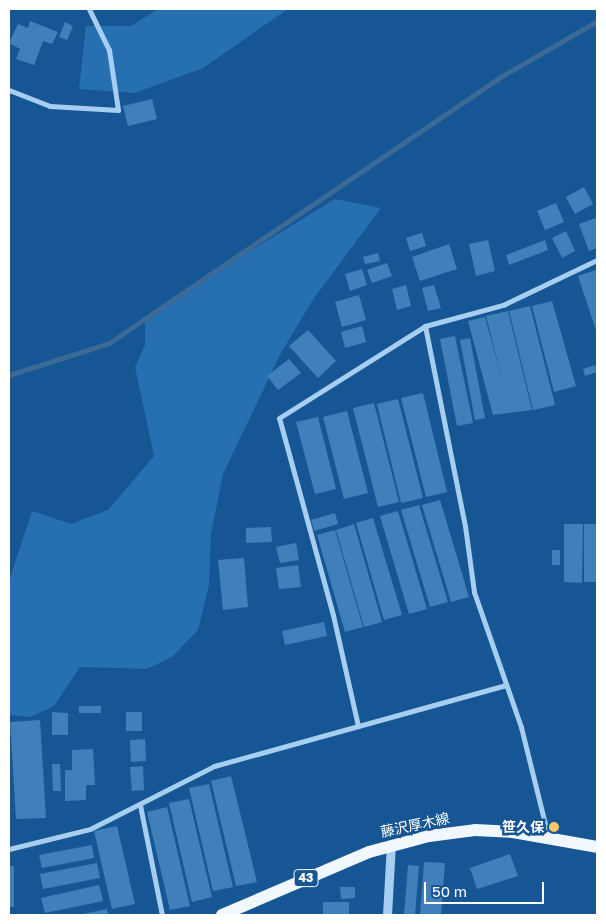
<!DOCTYPE html>
<html>
<head>
<meta charset="utf-8">
<style>
  body { margin:0 }
  #map { position:relative; width:606px; height:924px; overflow:hidden; background:#165694; font-family:"Golos Text","Noto Sans JP",sans-serif }
  div>[style] { position:absolute }
  .green>* { inset:0; background:#266fb0 }
  .stream>* { height:5px; margin:-2.5px; padding:0 2.5px; transform-origin:2.5px; border-radius:2.5px; background:#3c6a97 }
  .building>* { inset:0; background:#3f80bb }
  .minor>* { height:5px; margin:-2.5px; padding:0 2.5px; transform-origin:2.5px; border-radius:2.5px; background:#a6cef1 }
  .tertiary>* { height:9px; margin:-4.5px; padding:0 4.5px; transform-origin:4.5px; border-radius:4.5px; background:#a6cef1 }
  .primary>* { height:12px; margin:-6px; padding:0 6px; transform-origin:6px; border-radius:6px; background:#f0f7ff }
  .dots>* { width:14px; height:14px; translate:-50% -50%; box-sizing:border-box; border:2px solid #165694; border-radius:50% }
  span { translate:-50% -50%; white-space:nowrap; text-align:center; line-height:1.15; -webkit-text-stroke:5px #165694; paint-order:stroke }
  .shield-label span { padding:1px 4px; background:#165694; border:1px solid; border-radius:4px; -webkit-text-stroke-width:0 }
  .shield-label { font-size:12px; color:#fff; font-weight:700 }
  .street-label { font-size:14px; color:#fff }
  .poi-label { font-size:14px; color:#fff; font-weight:700 }
  .right { translate:-100% -50%; text-align:right }
  .frame { position:absolute; inset:0; border:10px solid #fff; pointer-events:none }
  .scale { position:absolute; left:424px; top:882px; width:120px; height:22px; box-sizing:border-box; border:2px solid #fff; border-top:0; padding-left:6px; font-size:15px; line-height:18px; white-space:nowrap; color:#fff; -webkit-text-stroke:4px #165694; paint-order:stroke }
</style>
</head>
<body>
<div id="map">
  <div class="green">
    <i style="clip-path:polygon(158px 9px,288px 9px,203px 68px,135px 93px,79px 89px,86px 26px,131px 26px)"></i>
    <i style="clip-path:polygon(335px 199px,381px 208px,312px 301px,280px 355px,223px 474px,211px 534px,209px 585px,198px 630px,172px 657px,147px 669px,80px 667px,54px 706px,30px 717px,9px 715px,9px 581px,32px 511px,71px 524px,108px 510px,154px 456px,135px 367px,145px 345px,145px 322px,234px 261px)"></i>
  </div>
  <div class="stream">
    <i style="left:9px;top:375px;width:105px;rotate:-17.7deg"></i>
    <i style="left:109px;top:343px;width:477px;rotate:-34.2deg"></i>
    <i style="left:504px;top:75px;width:108px;rotate:-30.1deg"></i>
  </div>
  <div class="building">
    <i style="clip-path:polygon(30px 21px,58px 32px,52px 44px,43px 41px,34px 65px,16px 59px,20px 49px,9px 43px,18px 24px,28px 28px)"></i>
    <i style="clip-path:polygon(65px 22px,73px 26px,67px 40px,59px 37px)"></i>
    <i style="clip-path:polygon(152px 99px,157px 119px,128px 126px,123px 106px)"></i>
    <i style="clip-path:polygon(584px 187px,593px 204px,575px 214px,566px 197px)"></i>
    <i style="clip-path:polygon(556px 203px,564px 222px,545px 230px,537px 211px)"></i>
    <i style="clip-path:polygon(596px 218px,597px 248px,589px 251px,579px 224px)"></i>
    <i style="clip-path:polygon(566px 231px,575px 251px,562px 258px,552px 238px)"></i>
    <i style="clip-path:polygon(422px 233px,426px 246px,410px 251px,406px 238px)"></i>
    <i style="clip-path:polygon(488px 240px,495px 271px,476px 276px,469px 244px)"></i>
    <i style="clip-path:polygon(545px 240px,548px 250px,509px 265px,506px 255px)"></i>
    <i style="clip-path:polygon(449px 244px,457px 269px,420px 281px,412px 257px)"></i>
    <i style="clip-path:polygon(378px 253px,380px 261px,365px 264px,363px 257px)"></i>
    <i style="clip-path:polygon(387px 263px,392px 276px,372px 283px,367px 270px)"></i>
    <i style="clip-path:polygon(362px 269px,367px 285px,350px 291px,345px 274px)"></i>
    <i style="clip-path:polygon(596px 270px,597px 274px,597px 333px,578px 276px)"></i>
    <i style="clip-path:polygon(406px 285px,411px 306px,397px 310px,392px 289px)"></i>
    <i style="clip-path:polygon(434px 285px,441px 308px,428px 311px,422px 288px)"></i>
    <i style="clip-path:polygon(359px 295px,366px 320px,342px 327px,335px 302px)"></i>
    <i style="clip-path:polygon(552px 301px,576px 386px,554px 392px,532px 306px)"></i>
    <i style="clip-path:polygon(530px 306px,555px 405px,533px 410px,509px 311px)"></i>
    <i style="clip-path:polygon(508px 311px,532px 410px,493px 415px,468px 321px,485px 317px,502px 379px,486px 316px)"></i>
    <i style="clip-path:polygon(362px 326px,366px 342px,345px 348px,341px 332px)"></i>
    <i style="clip-path:polygon(308px 330px,336px 361px,318px 378px,289px 346px)"></i>
    <i style="clip-path:polygon(455px 336px,473px 423px,457px 426px,440px 339px)"></i>
    <i style="clip-path:polygon(470px 338px,485px 418px,475px 420px,460px 340px)"></i>
    <i style="clip-path:polygon(289px 359px,301px 373px,278px 390px,267px 376px)"></i>
    <i style="clip-path:polygon(595px 365px,597px 372px,585px 376px,583px 369px)"></i>
    <i style="clip-path:polygon(423px 393px,447px 492px,426px 497px,401px 398px)"></i>
    <i style="clip-path:polygon(398px 399px,423px 498px,401px 503px,377px 404px)"></i>
    <i style="clip-path:polygon(374px 403px,399px 502px,378px 507px,353px 408px)"></i>
    <i style="clip-path:polygon(347px 411px,368px 493px,344px 499px,323px 417px)"></i>
    <i style="clip-path:polygon(318px 417px,336px 489px,315px 494px,296px 422px)"></i>
    <i style="clip-path:polygon(440px 500px,469px 597px,451px 602px,422px 505px)"></i>
    <i style="clip-path:polygon(419px 505px,448px 602px,430px 607px,401px 510px)"></i>
    <i style="clip-path:polygon(398px 511px,427px 609px,409px 614px,380px 516px)"></i>
    <i style="clip-path:polygon(335px 513px,338px 524px,314px 531px,311px 520px)"></i>
    <i style="clip-path:polygon(373px 518px,402px 615px,384px 620px,356px 523px)"></i>
    <i style="clip-path:polygon(354px 524px,382px 622px,364px 627px,336px 530px)"></i>
    <i style="clip-path:polygon(564px 524px,583px 524px,582px 583px,564px 582px)"></i>
    <i style="clip-path:polygon(584px 524px,597px 524px,597px 582px,584px 582px)"></i>
    <i style="clip-path:polygon(271px 527px,272px 542px,246px 543px,246px 528px)"></i>
    <i style="clip-path:polygon(335px 530px,363px 627px,345px 632px,317px 535px)"></i>
    <i style="clip-path:polygon(296px 543px,299px 560px,280px 563px,276px 547px)"></i>
    <i style="clip-path:polygon(552px 550px,560px 550px,560px 565px,552px 565px)"></i>
    <i style="clip-path:polygon(244px 558px,248px 607px,223px 610px,218px 560px)"></i>
    <i style="clip-path:polygon(298px 565px,301px 587px,279px 589px,276px 568px)"></i>
    <i style="clip-path:polygon(324px 622px,327px 636px,285px 645px,282px 631px)"></i>
    <i style="clip-path:polygon(79px 706px,101px 706px,101px 713px,79px 713px)"></i>
    <i style="clip-path:polygon(52px 712px,68px 713px,68px 735px,52px 735px)"></i>
    <i style="clip-path:polygon(126px 712px,142px 712px,142px 731px,126px 731px)"></i>
    <i style="clip-path:polygon(40px 720px,46px 818px,16px 819px,10px 722px)"></i>
    <i style="clip-path:polygon(145px 739px,146px 761px,131px 762px,130px 740px)"></i>
    <i style="clip-path:polygon(93px 749px,95px 785px,86px 785px,86px 800px,65px 801px,65px 770px,72px 770px,72px 750px)"></i>
    <i style="clip-path:polygon(52px 764px,60px 764px,61px 791px,53px 791px)"></i>
    <i style="clip-path:polygon(143px 766px,144px 790px,132px 791px,130px 767px)"></i>
    <i style="clip-path:polygon(231px 776px,257px 882px,236px 886px,211px 781px)"></i>
    <i style="clip-path:polygon(209px 784px,233px 887px,213px 891px,189px 788px)"></i>
    <i style="clip-path:polygon(189px 799px,212px 897px,192px 902px,169px 803px)"></i>
    <i style="clip-path:polygon(167px 807px,190px 906px,170px 910px,147px 812px)"></i>
    <i style="clip-path:polygon(117px 826px,135px 904px,112px 909px,94px 831px)"></i>
    <i style="clip-path:polygon(92px 845px,94px 858px,42px 868px,39px 855px)"></i>
    <i style="clip-path:polygon(510px 854px,518px 876px,477px 889px,470px 868px)"></i>
    <i style="clip-path:polygon(424px 862px,445px 863px,441px 915px,420px 915px)"></i>
    <i style="clip-path:polygon(97px 863px,100px 878px,43px 889px,40px 874px)"></i>
    <i style="clip-path:polygon(408px 865px,419px 866px,415px 915px,404px 915px)"></i>
    <i style="clip-path:polygon(9px 866px,14px 866px,14px 907px,9px 907px)"></i>
    <i style="clip-path:polygon(99px 885px,103px 901px,45px 913px,41px 898px)"></i>
    <i style="clip-path:polygon(340px 887px,355px 887px,355px 898px,341px 899px)"></i>
    <i style="clip-path:polygon(323px 902px,349px 902px,349px 915px,323px 915px)"></i>
    <i style="clip-path:polygon(107px 909px,108px 915px,83px 915px,83px 914px)"></i>
  </div>
  <div class="minor">
    <i style="left:9px;top:90px;width:44px;rotate:21.3deg"></i>
    <i style="left:50px;top:106px;width:68px;rotate:3.4deg"></i>
    <i style="left:118px;top:110px;width:61px;rotate:-98.5deg"></i>
    <i style="left:109px;top:50px;width:46px;rotate:-116deg"></i>
    <i style="left:425px;top:326px;width:204px;rotate:78.7deg"></i>
    <i style="left:465px;top:526px;width:67px;rotate:82.2deg"></i>
    <i style="left:474px;top:592px;width:143px;rotate:70.8deg"></i>
    <i style="left:521px;top:727px;width:112px;rotate:76.1deg"></i>
    <i style="left:358px;top:726px;width:114px;rotate:-102.7deg"></i>
    <i style="left:333px;top:615px;width:204px;rotate:-105.3deg"></i>
    <i style="left:279px;top:418px;width:173px;rotate:-32.2deg"></i>
    <i style="left:425px;top:326px;width:81px;rotate:-15.1deg"></i>
    <i style="left:503px;top:305px;width:104px;rotate:-25.6deg"></i>
    <i style="left:140px;top:805px;width:112px;rotate:78.7deg"></i>
    <i style="left:9px;top:849px;width:83px;rotate:-13.9deg"></i>
    <i style="left:90px;top:829px;width:139px;rotate:-26.9deg"></i>
    <i style="left:214px;top:766px;width:303px;rotate:-15.5deg"></i>
  </div>
  <div class="tertiary">
    <i style="left:387px;top:915px;width:71px;rotate:-86.8deg"></i>
  </div>
  <div class="primary">
    <i style="left:222px;top:915px;width:160px;rotate:-23.2deg"></i>
    <i style="left:369px;top:852px;width:62px;rotate:-14.9deg"></i>
    <i style="left:429px;top:836px;width:46px;rotate:-7.4deg"></i>
    <i style="left:475px;top:830px;width:38px;rotate:3deg"></i>
    <i style="left:513px;top:832px;width:85px;rotate:10.1deg"></i>
  </div>
  <div class="dots">
    <i style="left:554px;top:827px;background:#ffc866"></i>
  </div>
  <div class="shield-label">
    <span style="left:306px;top:878px">43</span>
  </div>
  <div class="street-label">
    <span style="left:415px;top:825px;rotate:-12deg">藤沢厚木線</span>
  </div>
  <div class="poi-label">
    <span class="right" style="left:544px;top:827px">笹久保</span>
  </div>
  <div class="frame"></div>
  <div class="scale">50 m</div>
</div>
</body>
</html>
